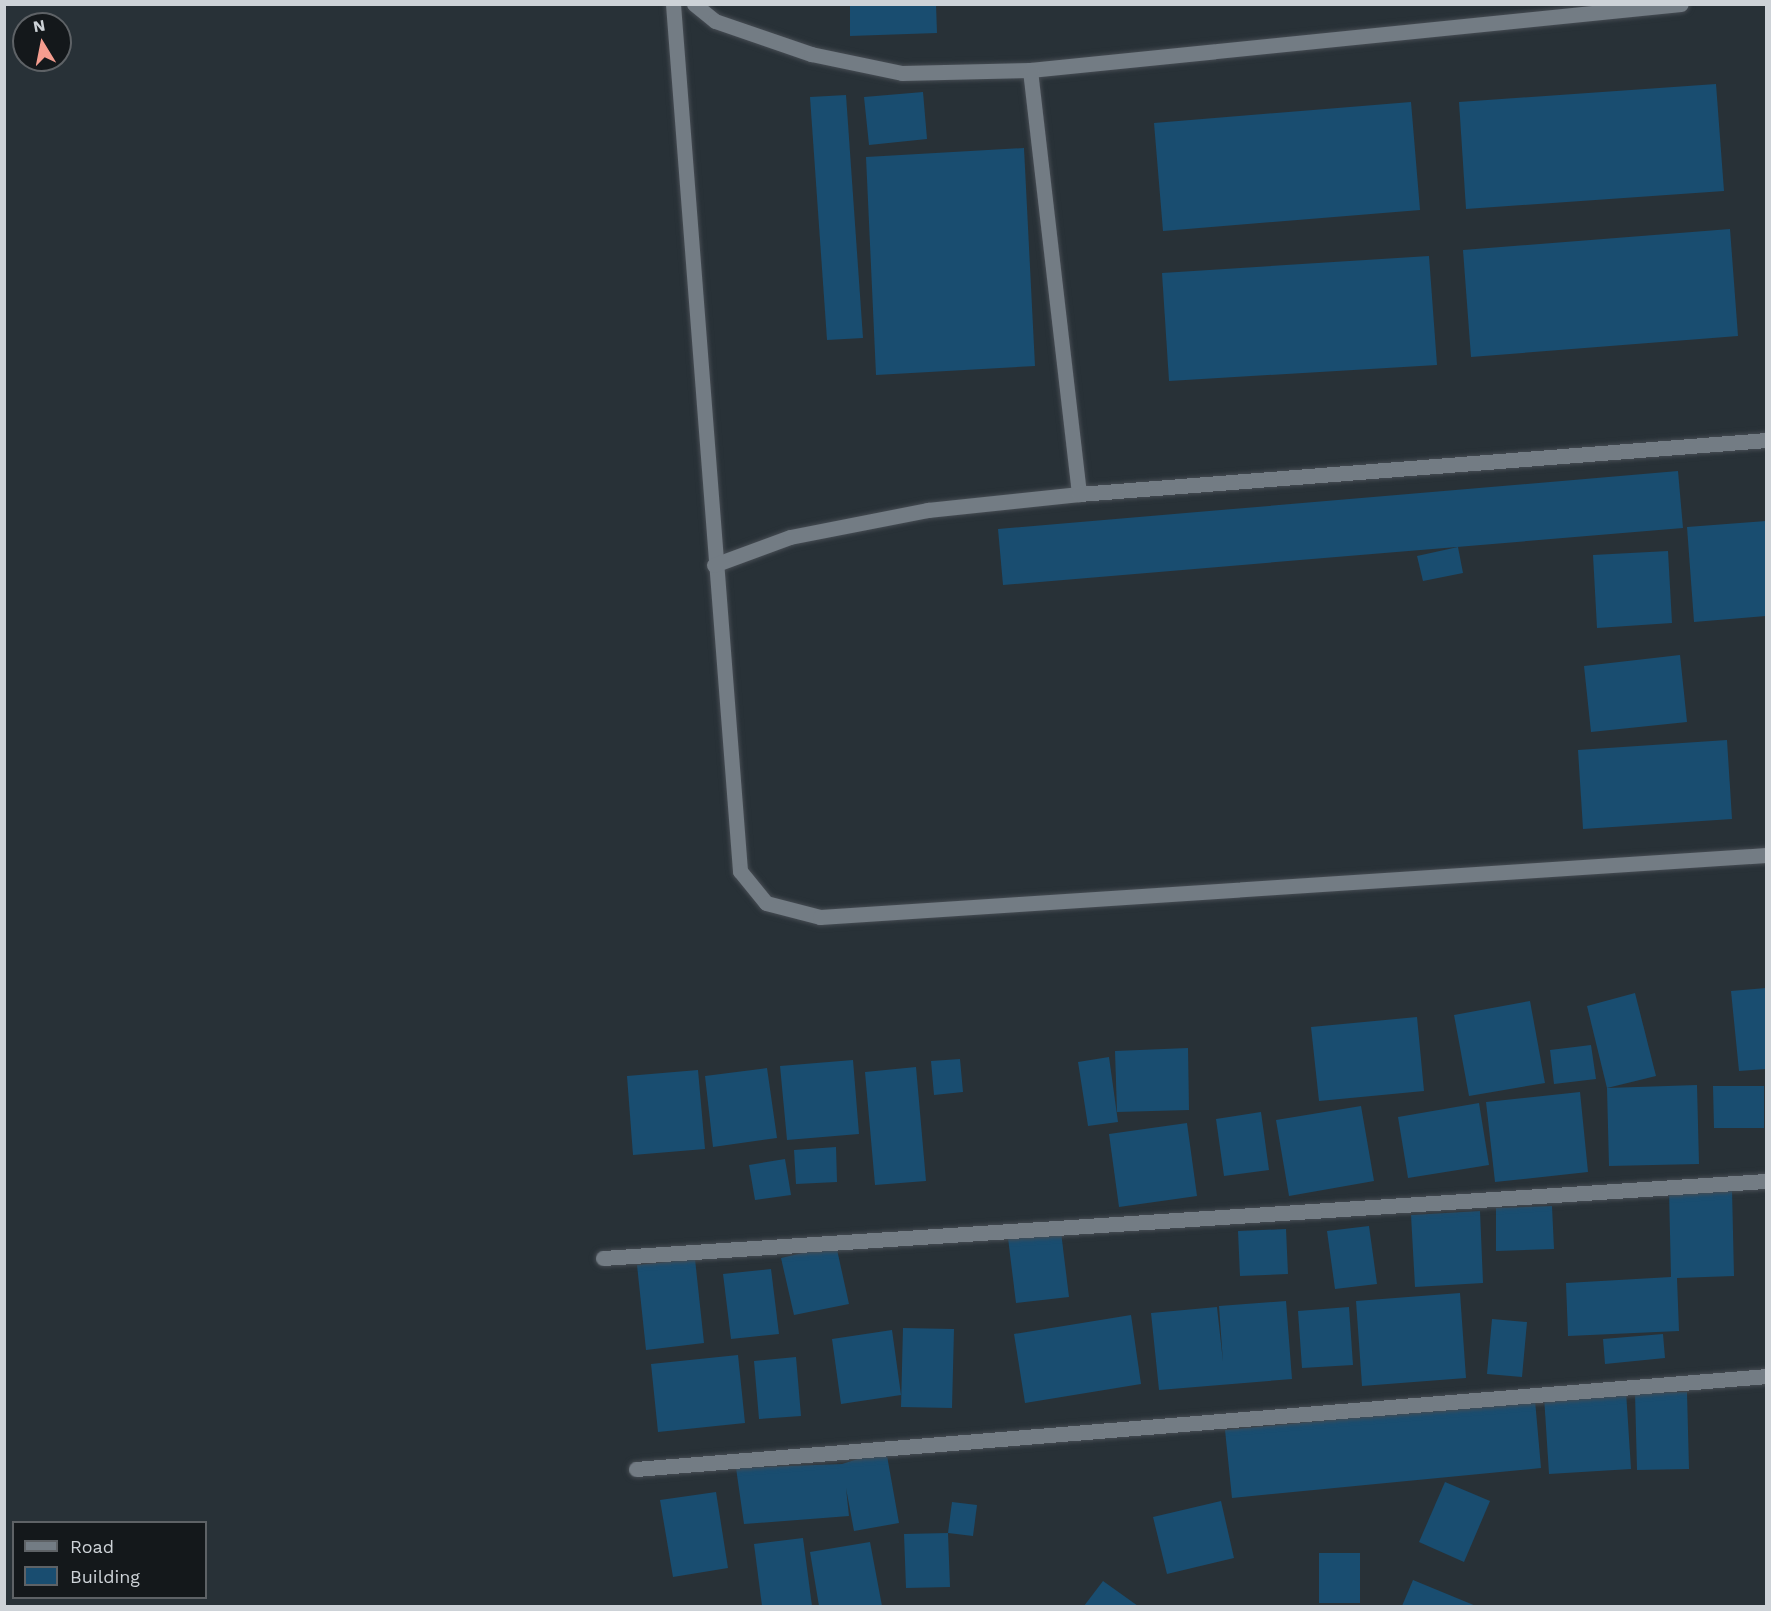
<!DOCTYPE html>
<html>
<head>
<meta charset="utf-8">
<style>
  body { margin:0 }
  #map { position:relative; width:1771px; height:1611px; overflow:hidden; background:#283137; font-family:"Work Sans",sans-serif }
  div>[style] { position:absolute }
  .building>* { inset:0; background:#194d70 }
  .roads { filter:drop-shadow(0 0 2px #464c53) drop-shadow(0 0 2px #464c53) }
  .service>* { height:15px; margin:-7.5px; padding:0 7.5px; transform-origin:7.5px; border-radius:7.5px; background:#737c84 }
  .minor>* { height:15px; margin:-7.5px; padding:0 7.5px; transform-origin:7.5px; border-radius:7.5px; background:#737c84 }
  span { translate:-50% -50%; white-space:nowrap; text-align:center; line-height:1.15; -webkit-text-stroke:5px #14181b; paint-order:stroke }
  .frame { position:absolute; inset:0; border:6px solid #cdd2d7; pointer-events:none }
  .legend { position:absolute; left:12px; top:1521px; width:195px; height:78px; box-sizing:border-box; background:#14181b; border:2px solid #5e6266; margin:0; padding:8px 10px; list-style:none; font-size:18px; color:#cdd2d7 }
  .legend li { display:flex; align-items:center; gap:12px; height:30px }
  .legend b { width:30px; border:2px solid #5e6266 }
  .north { position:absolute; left:12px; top:12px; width:60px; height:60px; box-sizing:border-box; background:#14181b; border:2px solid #5e6266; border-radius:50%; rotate:350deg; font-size:16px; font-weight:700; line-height:24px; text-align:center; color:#cdd2d7 }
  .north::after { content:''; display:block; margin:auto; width:21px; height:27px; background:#f59d8f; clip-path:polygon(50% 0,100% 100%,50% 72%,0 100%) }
</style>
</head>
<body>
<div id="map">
  <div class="building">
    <i style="clip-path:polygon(850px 4px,936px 4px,937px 33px,850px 36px)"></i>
    <i style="clip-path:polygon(1716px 84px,1724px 191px,1466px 209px,1459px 102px)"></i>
    <i style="clip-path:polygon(923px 92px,927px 139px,869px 145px,864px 97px)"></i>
    <i style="clip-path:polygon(846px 95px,863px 338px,827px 340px,810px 97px)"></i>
    <i style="clip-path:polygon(1411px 102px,1420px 210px,1163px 231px,1154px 123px)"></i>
    <i style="clip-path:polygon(1024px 148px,1035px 366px,876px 375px,866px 157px)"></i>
    <i style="clip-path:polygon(1730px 229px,1738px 336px,1471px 357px,1463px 250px)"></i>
    <i style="clip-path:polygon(1429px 256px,1437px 365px,1169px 381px,1162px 273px)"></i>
    <i style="clip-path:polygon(1678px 471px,1683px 528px,1003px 585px,998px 529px)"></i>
    <i style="clip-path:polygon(1766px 521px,1766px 616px,1694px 622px,1687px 527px)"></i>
    <i style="clip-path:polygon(1458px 547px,1463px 573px,1423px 581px,1417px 556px)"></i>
    <i style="clip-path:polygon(1668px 551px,1672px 623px,1597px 628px,1593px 555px)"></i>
    <i style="clip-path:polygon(1680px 655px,1687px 722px,1591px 732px,1584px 666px)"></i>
    <i style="clip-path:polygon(1727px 740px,1732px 819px,1583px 829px,1578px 750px)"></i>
    <i style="clip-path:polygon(1766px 988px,1766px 1069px,1739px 1071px,1731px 991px)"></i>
    <i style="clip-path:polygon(1635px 993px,1656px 1076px,1607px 1088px,1587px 1006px)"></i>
    <i style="clip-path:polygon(1530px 1001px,1545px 1083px,1469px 1096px,1454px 1015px)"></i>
    <i style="clip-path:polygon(1417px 1017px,1424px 1091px,1319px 1101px,1311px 1027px)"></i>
    <i style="clip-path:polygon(1591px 1045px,1596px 1079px,1554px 1084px,1550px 1050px)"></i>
    <i style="clip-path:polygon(1188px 1048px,1189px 1110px,1117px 1112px,1115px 1051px)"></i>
    <i style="clip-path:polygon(1109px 1057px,1118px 1122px,1088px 1126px,1078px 1062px)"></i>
    <i style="clip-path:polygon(960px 1059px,963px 1092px,934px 1095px,931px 1061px)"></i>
    <i style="clip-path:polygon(853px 1060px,859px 1134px,787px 1140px,780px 1066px)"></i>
    <i style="clip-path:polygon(916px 1067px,926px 1181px,875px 1185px,865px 1072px)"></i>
    <i style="clip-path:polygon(767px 1068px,777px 1138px,713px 1147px,705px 1076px)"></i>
    <i style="clip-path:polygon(698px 1070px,705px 1149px,633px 1155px,627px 1076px)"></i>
    <i style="clip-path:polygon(1697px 1085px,1699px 1164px,1609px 1166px,1607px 1088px)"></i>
    <i style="clip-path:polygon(1713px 1086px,1764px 1086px,1764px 1128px,1714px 1128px)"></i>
    <i style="clip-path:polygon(1580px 1092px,1588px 1172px,1495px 1182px,1486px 1102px)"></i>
    <i style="clip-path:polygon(1479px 1103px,1489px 1165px,1408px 1178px,1398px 1117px)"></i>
    <i style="clip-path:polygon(1361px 1106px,1374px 1181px,1289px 1196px,1276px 1120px)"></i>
    <i style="clip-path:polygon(1261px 1112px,1269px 1170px,1224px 1176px,1216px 1119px)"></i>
    <i style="clip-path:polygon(1187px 1123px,1197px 1196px,1119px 1207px,1109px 1134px)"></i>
    <i style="clip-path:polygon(836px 1147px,837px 1182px,796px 1184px,794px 1150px)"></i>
    <i style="clip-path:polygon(785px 1159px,791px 1195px,755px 1200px,749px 1165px)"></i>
    <i style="clip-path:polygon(1732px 1189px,1734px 1276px,1677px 1278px,1679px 1331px,1568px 1336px,1566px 1283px,1671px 1277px,1669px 1190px)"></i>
    <i style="clip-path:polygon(1552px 1206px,1554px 1249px,1496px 1251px,1496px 1208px)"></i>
    <i style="clip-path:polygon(1480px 1211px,1483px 1283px,1415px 1287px,1411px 1215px)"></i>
    <i style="clip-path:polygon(1369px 1226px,1377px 1284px,1335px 1289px,1327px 1231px)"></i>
    <i style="clip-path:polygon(1286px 1229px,1288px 1274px,1240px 1276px,1238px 1231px)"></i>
    <i style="clip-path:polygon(1061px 1232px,1069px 1297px,1016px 1303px,1008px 1238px)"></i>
    <i style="clip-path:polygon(836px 1245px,849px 1304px,794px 1315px,781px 1258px)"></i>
    <i style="clip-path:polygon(695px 1259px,704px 1343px,646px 1350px,637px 1265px)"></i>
    <i style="clip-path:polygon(771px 1269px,779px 1334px,731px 1339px,723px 1274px)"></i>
    <i style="clip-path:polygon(1460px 1293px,1466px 1378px,1362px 1386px,1356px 1301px)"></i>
    <i style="clip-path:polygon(1286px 1301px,1292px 1379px,1159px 1390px,1151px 1313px,1217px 1307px,1223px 1362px,1219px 1306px)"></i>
    <i style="clip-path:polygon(1349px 1307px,1353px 1365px,1302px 1368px,1298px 1311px)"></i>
    <i style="clip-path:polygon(1131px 1315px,1141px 1384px,1025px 1403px,1014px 1334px)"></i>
    <i style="clip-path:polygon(1492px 1319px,1527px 1322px,1522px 1377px,1487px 1374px)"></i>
    <i style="clip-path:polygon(903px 1328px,954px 1329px,952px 1408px,901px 1407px)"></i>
    <i style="clip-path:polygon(892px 1330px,901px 1395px,841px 1404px,832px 1339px)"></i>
    <i style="clip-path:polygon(1663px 1334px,1665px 1358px,1605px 1364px,1603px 1339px)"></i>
    <i style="clip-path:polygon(738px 1355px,745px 1423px,658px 1432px,651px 1364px)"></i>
    <i style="clip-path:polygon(796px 1357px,801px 1416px,759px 1419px,754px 1361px)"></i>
    <i style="clip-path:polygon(1626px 1391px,1631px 1469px,1549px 1474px,1544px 1396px)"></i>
    <i style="clip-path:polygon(1687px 1392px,1689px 1469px,1637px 1470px,1635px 1393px)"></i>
    <i style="clip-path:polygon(1535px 1400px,1541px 1468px,1232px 1498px,1225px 1430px)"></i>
    <i style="clip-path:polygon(886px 1450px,899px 1523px,854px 1531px,846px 1488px,849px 1516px,744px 1524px,736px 1468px,842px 1464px)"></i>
    <i style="clip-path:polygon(1445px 1482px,1490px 1501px,1464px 1562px,1419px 1542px)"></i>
    <i style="clip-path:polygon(716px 1492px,728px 1568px,673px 1577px,660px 1500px)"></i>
    <i style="clip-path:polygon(1221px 1501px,1234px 1558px,1167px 1574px,1153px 1517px)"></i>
    <i style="clip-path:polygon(952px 1502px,977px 1505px,973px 1536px,948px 1533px)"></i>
    <i style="clip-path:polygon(948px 1533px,950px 1587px,906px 1588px,904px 1534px)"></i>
    <i style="clip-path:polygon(803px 1538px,812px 1606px,762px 1606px,754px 1544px)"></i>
    <i style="clip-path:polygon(870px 1542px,882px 1606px,819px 1606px,810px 1552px)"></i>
    <i style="clip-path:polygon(1319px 1553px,1360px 1553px,1360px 1603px,1319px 1603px)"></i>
    <i style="clip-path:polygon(1413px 1580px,1476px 1606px,1402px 1606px)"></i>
    <i style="clip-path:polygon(1103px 1581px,1138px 1606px,1084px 1606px)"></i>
  </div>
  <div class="roads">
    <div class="service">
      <i style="left:673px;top:4px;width:870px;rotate:85.58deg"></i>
      <i style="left:740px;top:871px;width:41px;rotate:50.9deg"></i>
      <i style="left:766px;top:903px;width:56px;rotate:14.5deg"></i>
      <i style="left:820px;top:917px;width:948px;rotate:-3.75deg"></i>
      <i style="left:694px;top:4px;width:27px;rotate:39deg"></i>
      <i style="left:715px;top:21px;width:102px;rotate:19deg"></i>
      <i style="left:811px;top:54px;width:93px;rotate:11.8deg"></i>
      <i style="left:902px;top:73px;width:128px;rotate:-1.3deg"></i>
      <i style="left:1030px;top:70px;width:654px;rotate:-5.79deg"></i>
      <i style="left:1030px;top:70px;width:427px;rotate:83.4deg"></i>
      <i style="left:714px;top:565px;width:81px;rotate:-20.2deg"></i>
      <i style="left:790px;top:537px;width:141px;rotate:-11.1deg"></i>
      <i style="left:928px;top:510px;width:152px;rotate:-6deg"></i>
      <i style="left:1079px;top:494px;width:689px;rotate:-4.49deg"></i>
    </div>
    <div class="minor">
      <i style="left:603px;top:1258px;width:1166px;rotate:-3.79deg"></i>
      <i style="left:636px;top:1469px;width:1134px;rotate:-4.7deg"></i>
    </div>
  </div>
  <div class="frame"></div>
  <ul class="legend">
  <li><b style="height:8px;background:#737c84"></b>Road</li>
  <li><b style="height:16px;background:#194d70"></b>Building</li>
  </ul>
  <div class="north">N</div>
</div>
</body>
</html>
